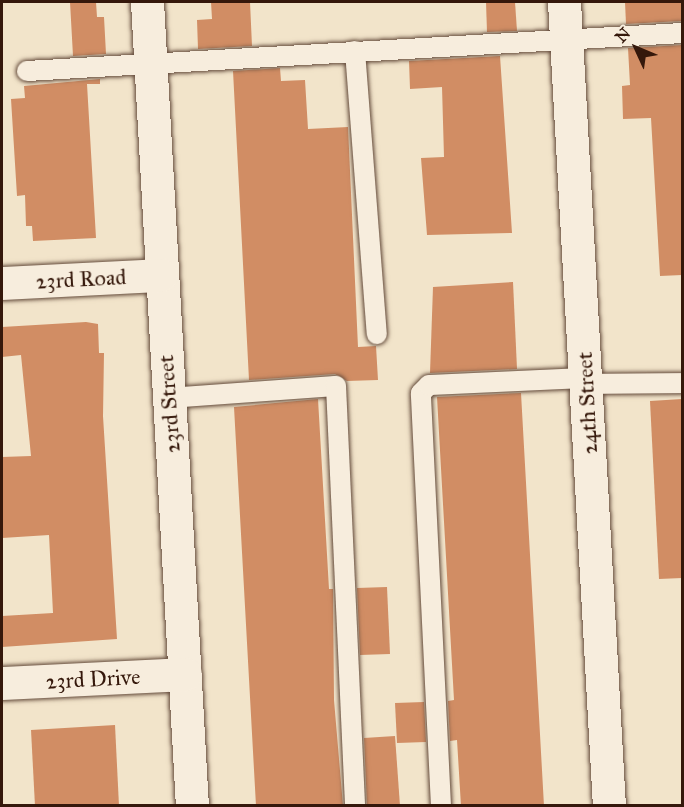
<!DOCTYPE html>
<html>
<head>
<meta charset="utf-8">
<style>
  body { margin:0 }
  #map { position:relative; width:684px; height:807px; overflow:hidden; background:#f2e4ca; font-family:"IM FELL Great Primer",serif }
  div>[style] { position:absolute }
  .building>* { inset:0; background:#d18d64 }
  .roads { filter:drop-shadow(0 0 2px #644b3b) drop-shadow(0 0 2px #644b3b) }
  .lane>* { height:20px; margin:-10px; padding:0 10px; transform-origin:10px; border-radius:10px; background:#f7eddd }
  .street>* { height:33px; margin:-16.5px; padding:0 16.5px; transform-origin:16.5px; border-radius:16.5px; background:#f7eddd }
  span { translate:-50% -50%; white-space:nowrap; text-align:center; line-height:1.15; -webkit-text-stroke:4.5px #f7eddd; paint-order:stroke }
  .street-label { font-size:22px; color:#35180b }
  .frame { position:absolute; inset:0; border:3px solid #35180b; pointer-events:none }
  .north { position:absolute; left:606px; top:18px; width:60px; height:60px; -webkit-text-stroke:4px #f7eddd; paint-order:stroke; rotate:314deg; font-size:16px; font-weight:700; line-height:24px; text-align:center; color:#35180b }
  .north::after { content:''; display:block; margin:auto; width:21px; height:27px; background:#35180b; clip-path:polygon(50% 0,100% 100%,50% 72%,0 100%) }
</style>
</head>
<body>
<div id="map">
  <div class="building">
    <i style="clip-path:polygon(70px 2px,96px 2px,97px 17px,104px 17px,106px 54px,73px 56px)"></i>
    <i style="clip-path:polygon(211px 2px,250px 2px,252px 46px,198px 49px,197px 20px,212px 19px)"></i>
    <i style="clip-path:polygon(486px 2px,515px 2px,517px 31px,487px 32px)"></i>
    <i style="clip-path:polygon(625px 2px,682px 2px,682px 21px,626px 24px)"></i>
    <i style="clip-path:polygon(682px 45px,682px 275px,660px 276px,651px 118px,623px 119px,622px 86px,630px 85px,628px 48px)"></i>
    <i style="clip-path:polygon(500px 56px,512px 233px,427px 235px,421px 158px,444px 157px,442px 87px,410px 89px,409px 61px)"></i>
    <i style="clip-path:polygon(280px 68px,281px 81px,305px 80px,308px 129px,348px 127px,358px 347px,376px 346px,378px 380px,347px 381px,335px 374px,249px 380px,233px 71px)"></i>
    <i style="clip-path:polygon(100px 79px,100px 84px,87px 84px,96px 238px,33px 241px,32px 226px,26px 226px,25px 195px,17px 196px,11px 99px,25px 98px,24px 86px)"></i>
    <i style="clip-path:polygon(513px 282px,517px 369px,430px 373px,433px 287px)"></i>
    <i style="clip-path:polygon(86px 322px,98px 324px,99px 353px,104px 353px,103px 416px,117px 639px,2px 647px,2px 616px,53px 613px,49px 535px,2px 538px,2px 457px,31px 456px,21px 355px,2px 357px,2px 327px)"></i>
    <i style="clip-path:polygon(521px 393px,544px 806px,461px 806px,457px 740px,450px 741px,448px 701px,454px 700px,437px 397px)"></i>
    <i style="clip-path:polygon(318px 399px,329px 589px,333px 589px,334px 700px,343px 806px,256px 806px,234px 407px)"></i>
    <i style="clip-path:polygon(682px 399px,682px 578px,659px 579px,650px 401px)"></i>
    <i style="clip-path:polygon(387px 587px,390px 654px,360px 655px,357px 588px)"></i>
    <i style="clip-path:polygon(424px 702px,426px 742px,397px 743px,395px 703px)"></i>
    <i style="clip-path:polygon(115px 725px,119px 806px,35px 806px,31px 730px)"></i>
    <i style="clip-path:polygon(395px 736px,400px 806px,367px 806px,364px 738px)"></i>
  </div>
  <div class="roads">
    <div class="lane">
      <i style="left:355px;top:51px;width:284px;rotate:85.6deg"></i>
      <i style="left:27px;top:71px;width:656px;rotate:-3.32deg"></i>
      <i style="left:586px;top:384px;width:96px;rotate:-0.6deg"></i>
      <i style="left:168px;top:398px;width:168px;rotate:-4.1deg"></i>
      <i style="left:336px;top:386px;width:420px;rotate:87.4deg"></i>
      <i style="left:441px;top:806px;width:413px;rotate:-92.8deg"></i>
      <i style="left:421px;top:393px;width:11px;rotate:-45deg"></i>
      <i style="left:429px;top:385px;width:156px;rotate:-2.6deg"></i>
    </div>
    <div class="street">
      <i style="left:147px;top:2px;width:805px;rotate:86.8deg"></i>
      <i style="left:564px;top:2px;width:805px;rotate:86.8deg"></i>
      <i style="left:2px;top:283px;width:159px;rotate:-2.9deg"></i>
      <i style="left:2px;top:683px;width:183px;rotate:-2.8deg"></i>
    </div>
  </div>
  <div class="street-label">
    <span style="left:81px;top:279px;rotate:-3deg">23rd Road</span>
    <span style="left:587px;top:403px;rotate:-93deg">24th Street</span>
    <span style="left:169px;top:404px;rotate:-94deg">23rd Street</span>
    <span style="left:93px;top:679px;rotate:-3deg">23rd Drive</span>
  </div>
  <div class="frame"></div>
  <div class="north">N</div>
</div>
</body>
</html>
